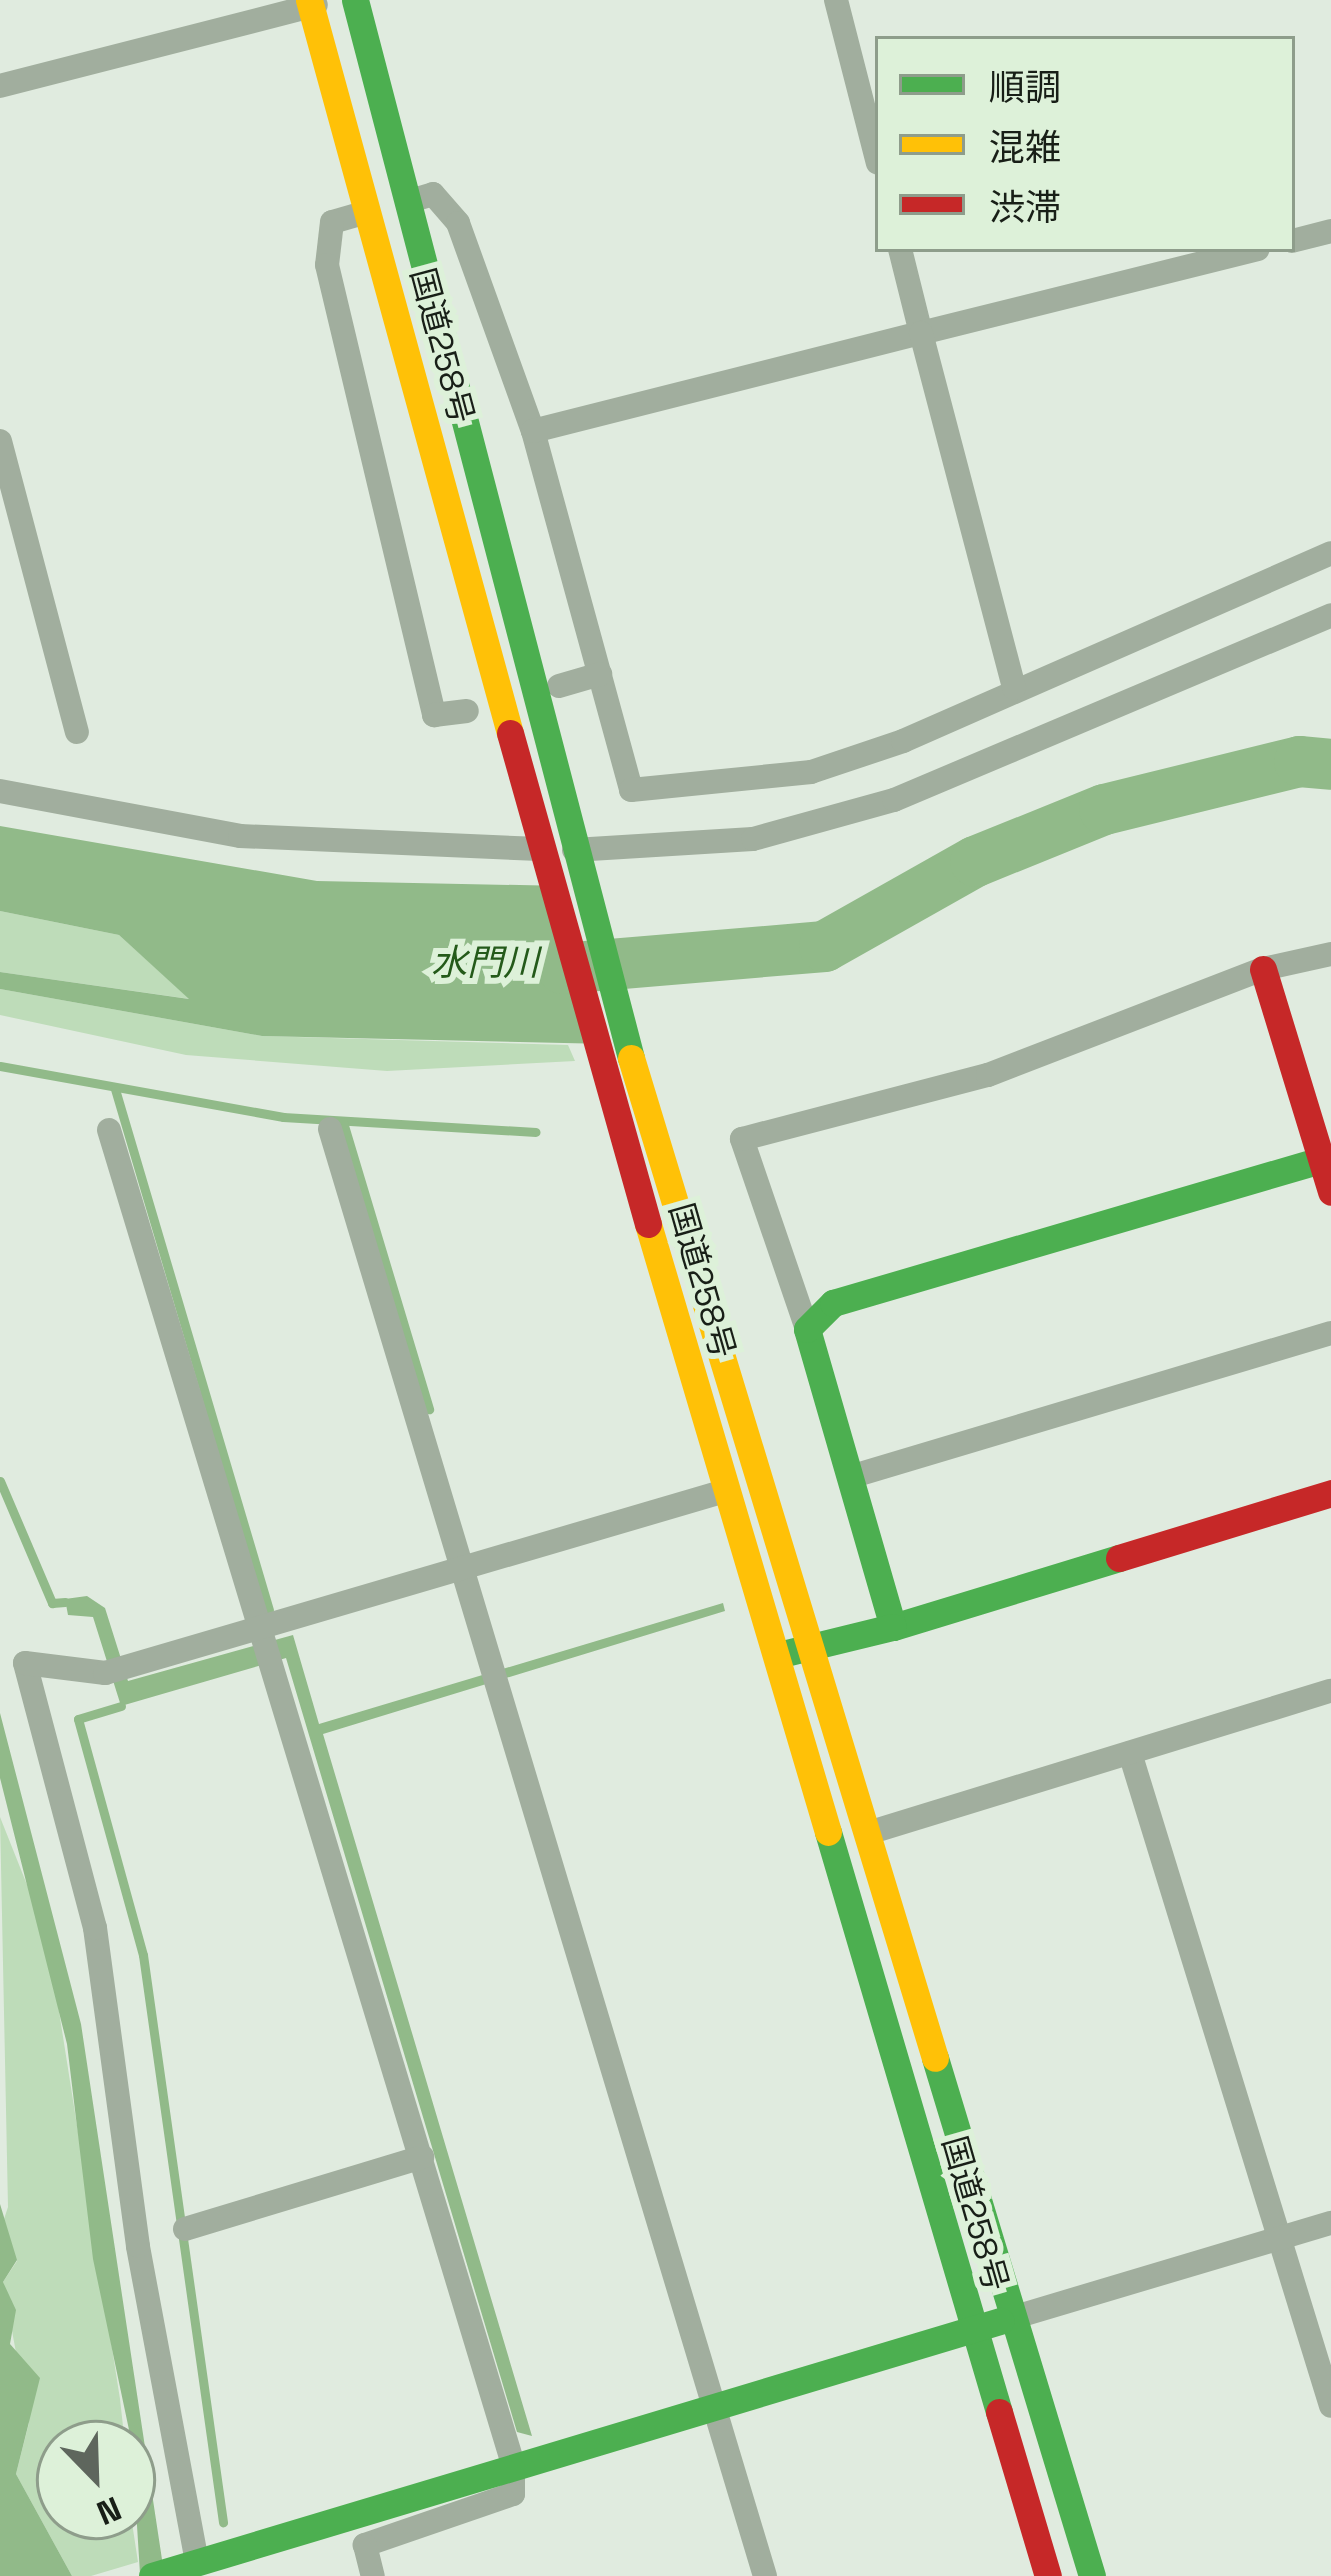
<!DOCTYPE html>
<html>
<head>
<meta charset="utf-8">
<style>
  body { margin:0 }
  #map { position:relative; width:1331px; height:2576px; overflow:hidden; background:#e0ebdf; font-family:"Space Grotesk","Noto Sans JP",sans-serif }
  div>[style] { position:absolute }
  .green>* { inset:0; background:#bedcb9 }
  .water>* { inset:0; background:#91ba89 }
  .stream>* { height:9px; margin:-4.5px; padding:0 4.5px; transform-origin:4.5px; border-radius:4.5px; background:#91ba89 }
  .river>* { height:51px; margin:-25.5px; padding:0 25.5px; transform-origin:25.5px; border-radius:25.5px; background:#91ba89 }
  .street>* { height:24px; margin:-12px; padding:0 12px; transform-origin:12px; border-radius:12px; background:#a1ae9e }
  .fast>* { height:27px; margin:-13.5px; padding:0 13.5px; transform-origin:13.5px; border-radius:13.5px; background:#4caf50 }
  .slow>* { height:27px; margin:-13.5px; padding:0 13.5px; transform-origin:13.5px; border-radius:13.5px; background:#ffc107 }
  .jam>* { height:27px; margin:-13.5px; padding:0 13.5px; transform-origin:13.5px; border-radius:13.5px; background:#c62828 }
  span { translate:-50% -50%; white-space:nowrap; text-align:center; line-height:1.15; -webkit-text-stroke:12px #ddf1d9; paint-order:stroke }
  .street-label { font-size:33px; color:#181f17 }
  .water-label { font-size:36px; color:#245a1a; font-style:italic }
  .legend { position:absolute; left:875px; top:36px; width:420px; height:216px; box-sizing:border-box; background:#ddf1d9; border:3px solid #8e9d8b; margin:0; padding:15px 21px; list-style:none; font-size:36px; color:#181f17 }
  .legend li { display:flex; align-items:center; gap:24px; height:60px }
  .legend b { width:60px; border:3px solid #8e9d8b }
  .north { position:absolute; left:36px; top:2420px; width:120px; height:120px; box-sizing:border-box; background:#ddf1d9; border:3px solid #8e9d8b; border-radius:50%; rotate:157deg; font-size:33px; font-weight:700; line-height:48px; text-align:center; color:#181f17 }
  .north::after { content:''; display:block; margin:auto; width:42px; height:54px; background:#5e665d; clip-path:polygon(50% 0,100% 100%,50% 72%,0 100%) }
</style>
</head>
<body>
<div id="map">
  <div class="green">
    <i style="clip-path:polygon(0 911px,119px 935px,190px 999px,0 972px)"></i>
    <i style="clip-path:polygon(0 989px,262px 1036px,568px 1045px,575px 1061px,387px 1071px,186px 1055px,0 1015px)"></i>
    <i style="clip-path:polygon(0 1817px,47px 1935px,120px 2399px,125px 2444px,60px 2444px,60px 2516px,131px 2516px,138px 2562px,91px 2576px,72px 2576px,16px 2474px,29px 2423px,3px 2282px,17px 2261px,0 2231px,8px 2207px)"></i>
  </div>
  <div class="water">
    <i style="clip-path:polygon(0 826px,317px 881px,566px 886px,609px 1044px,262px 1036px,0 989px,0 972px,189px 999px,119px 935px,0 911px)"></i>
    <i style="clip-path:polygon(87px 1596px,105px 1608px,128px 1681px,293px 1635px,319px 1724px,723px 1603px,725px 1611px,323px 1734px,532px 2436px,517px 2432px,286px 1658px,121px 1706px,93px 1617px,68px 1615px,65px 1599px)"></i>
    <i style="clip-path:polygon(0 1713px,81px 2024px,163px 2566px,140px 2574px,132px 2444px,93px 2259px,67px 2044px,0 1778px)"></i>
    <i style="clip-path:polygon(0 2204px,17px 2260px,3px 2282px,16px 2310px,10px 2344px,40px 2378px,16px 2474px,72px 2576px,0 2576px)"></i>
  </div>
  <div class="stream">
    <i style="left:0;top:1066px;width:288px;rotate:10.2deg"></i>
    <i style="left:283px;top:1117px;width:253px;rotate:3.4deg"></i>
    <i style="left:115px;top:1089px;width:543px;rotate:73.53deg"></i>
    <i style="left:343px;top:1122px;width:300px;rotate:73.3deg"></i>
    <i style="left:0;top:1481px;width:133px;rotate:66.9deg"></i>
    <i style="left:52px;top:1603px;width:13px;rotate:-4deg"></i>
    <i style="left:121px;top:1706px;width:45px;rotate:163.2deg"></i>
    <i style="left:78px;top:1719px;width:245px;rotate:74.6deg"></i>
    <i style="left:143px;top:1955px;width:573px;rotate:81.97deg"></i>
  </div>
  <div class="river">
    <i style="left:562px;top:968px;width:263px;rotate:-4.8deg"></i>
    <i style="left:824px;top:946px;width:173px;rotate:-29.4deg"></i>
    <i style="left:975px;top:861px;width:139px;rotate:-22deg"></i>
    <i style="left:1104px;top:809px;width:201px;rotate:-13.8deg"></i>
    <i style="left:1299px;top:761px;width:32px;rotate:5deg"></i>
  </div>
  <div class="street">
    <i style="left:836px;top:0;width:168px;rotate:75.6deg"></i>
    <i style="left:0;top:86px;width:326px;rotate:-14.4deg"></i>
    <i style="left:407px;top:202px;width:27px;rotate:-17deg"></i>
    <i style="left:433px;top:194px;width:38px;rotate:49deg"></i>
    <i style="left:458px;top:223px;width:221px;rotate:70.2deg"></i>
    <i style="left:533px;top:431px;width:372px;rotate:74.7deg"></i>
    <i style="left:631px;top:790px;width:181px;rotate:-5.7deg"></i>
    <i style="left:811px;top:772px;width:97px;rotate:-18.6deg"></i>
    <i style="left:903px;top:741px;width:467px;rotate:-23.7deg"></i>
    <i style="left:367px;top:212px;width:36px;rotate:164deg"></i>
    <i style="left:332px;top:222px;width:43px;rotate:96.6deg"></i>
    <i style="left:327px;top:265px;width:463px;rotate:76.6deg"></i>
    <i style="left:434px;top:715px;width:33px;rotate:-7deg"></i>
    <i style="left:1292px;top:241px;width:40px;rotate:-14.4deg"></i>
    <i style="left:900px;top:249px;width:87px;rotate:76deg"></i>
    <i style="left:921px;top:333px;width:347px;rotate:-14deg"></i>
    <i style="left:533px;top:431px;width:400px;rotate:-14.2deg"></i>
    <i style="left:921px;top:333px;width:367px;rotate:75.3deg"></i>
    <i style="left:0;top:441px;width:301px;rotate:75.2deg"></i>
    <i style="left:559px;top:686px;width:43px;rotate:-16.3deg"></i>
    <i style="left:0;top:791px;width:244px;rotate:10.6deg"></i>
    <i style="left:240px;top:836px;width:300px;rotate:2.5deg"></i>
    <i style="left:574px;top:850px;width:179px;rotate:-3.5deg"></i>
    <i style="left:753px;top:839px;width:146px;rotate:-15.5deg"></i>
    <i style="left:894px;top:800px;width:475px;rotate:-22.9deg"></i>
    <i style="left:330px;top:1129px;width:1511px;rotate:73.27deg"></i>
    <i style="left:109px;top:1130px;width:1394px;rotate:73.15deg"></i>
    <i style="left:513px;top:2464px;width:30px;rotate:90deg"></i>
    <i style="left:513px;top:2494px;width:157px;rotate:161deg"></i>
    <i style="left:365px;top:2545px;width:32px;rotate:76deg"></i>
    <i style="left:807px;top:1329px;width:201px;rotate:-108.9deg"></i>
    <i style="left:742px;top:1139px;width:254px;rotate:-14.6deg"></i>
    <i style="left:988px;top:1075px;width:295px;rotate:-21.1deg"></i>
    <i style="left:1263px;top:969px;width:70px;rotate:-12.4deg"></i>
    <i style="left:850px;top:1477px;width:502px;rotate:-16.67deg"></i>
    <i style="left:1130px;top:1753px;width:683px;rotate:72.89deg"></i>
    <i style="left:868px;top:1833px;width:484px;rotate:-17.1deg"></i>
    <i style="left:185px;top:2229px;width:248px;rotate:-16.9deg"></i>
    <i style="left:1015px;top:2317px;width:330px;rotate:-16.6deg"></i>
    <i style="left:197px;top:2562px;width:321px;rotate:-100.6deg"></i>
    <i style="left:138px;top:2246px;width:321px;rotate:-97.7deg"></i>
    <i style="left:95px;top:1928px;width:274px;rotate:-104.8deg"></i>
    <i style="left:25px;top:1663px;width:81px;rotate:7.1deg"></i>
    <i style="left:105px;top:1673px;width:646px;rotate:-16.36deg"></i>
  </div>
  <div class="fast">
    <i style="left:355px;top:0;width:1093px;rotate:75.38deg"></i>
    <i style="left:1119px;top:1558px;width:236px;rotate:163deg"></i>
    <i style="left:893px;top:1627px;width:310px;rotate:-106.1deg"></i>
    <i style="left:807px;top:1329px;width:37px;rotate:-45deg"></i>
    <i style="left:833px;top:1303px;width:519px;rotate:-16.34deg"></i>
    <i style="left:786px;top:1653px;width:110px;rotate:-13.7deg"></i>
    <i style="left:828px;top:1832px;width:605px;rotate:73.57deg"></i>
    <i style="left:935px;top:2058px;width:541px;rotate:73.14deg"></i>
    <i style="left:152px;top:2576px;width:886px;rotate:-16.74deg"></i>
  </div>
  <div class="slow">
    <i style="left:309px;top:0;width:760px;rotate:74.67deg"></i>
    <i style="left:631px;top:1058px;width:1045px;rotate:73.09deg"></i>
    <i style="left:648px;top:1224px;width:634px;rotate:73.51deg"></i>
  </div>
  <div class="jam">
    <i style="left:510px;top:733px;width:510px;rotate:74.3deg"></i>
    <i style="left:1263px;top:969px;width:233px;rotate:73deg"></i>
    <i style="left:1119px;top:1558px;width:222px;rotate:-17deg"></i>
    <i style="left:999px;top:2412px;width:171px;rotate:73.4deg"></i>
  </div>
  <div class="street-label">
    <span style="left:441px;top:346px;rotate:75deg">国道258号</span>
    <span style="left:701px;top:1281px;rotate:74deg">国道258号</span>
    <span style="left:974px;top:2214px;rotate:74deg">国道258号</span>
  </div>
  <div class="water-label">
    <span style="left:485px;top:964px">水門川</span>
  </div>
  <ul class="legend">
  <li><b style="height:15px;background:#4caf50"></b>順調</li>
  <li><b style="height:15px;background:#ffc107"></b>混雑</li>
  <li><b style="height:15px;background:#c62828"></b>渋滞</li>
  </ul>
  <div class="north">N</div>
</div>
</body>
</html>
